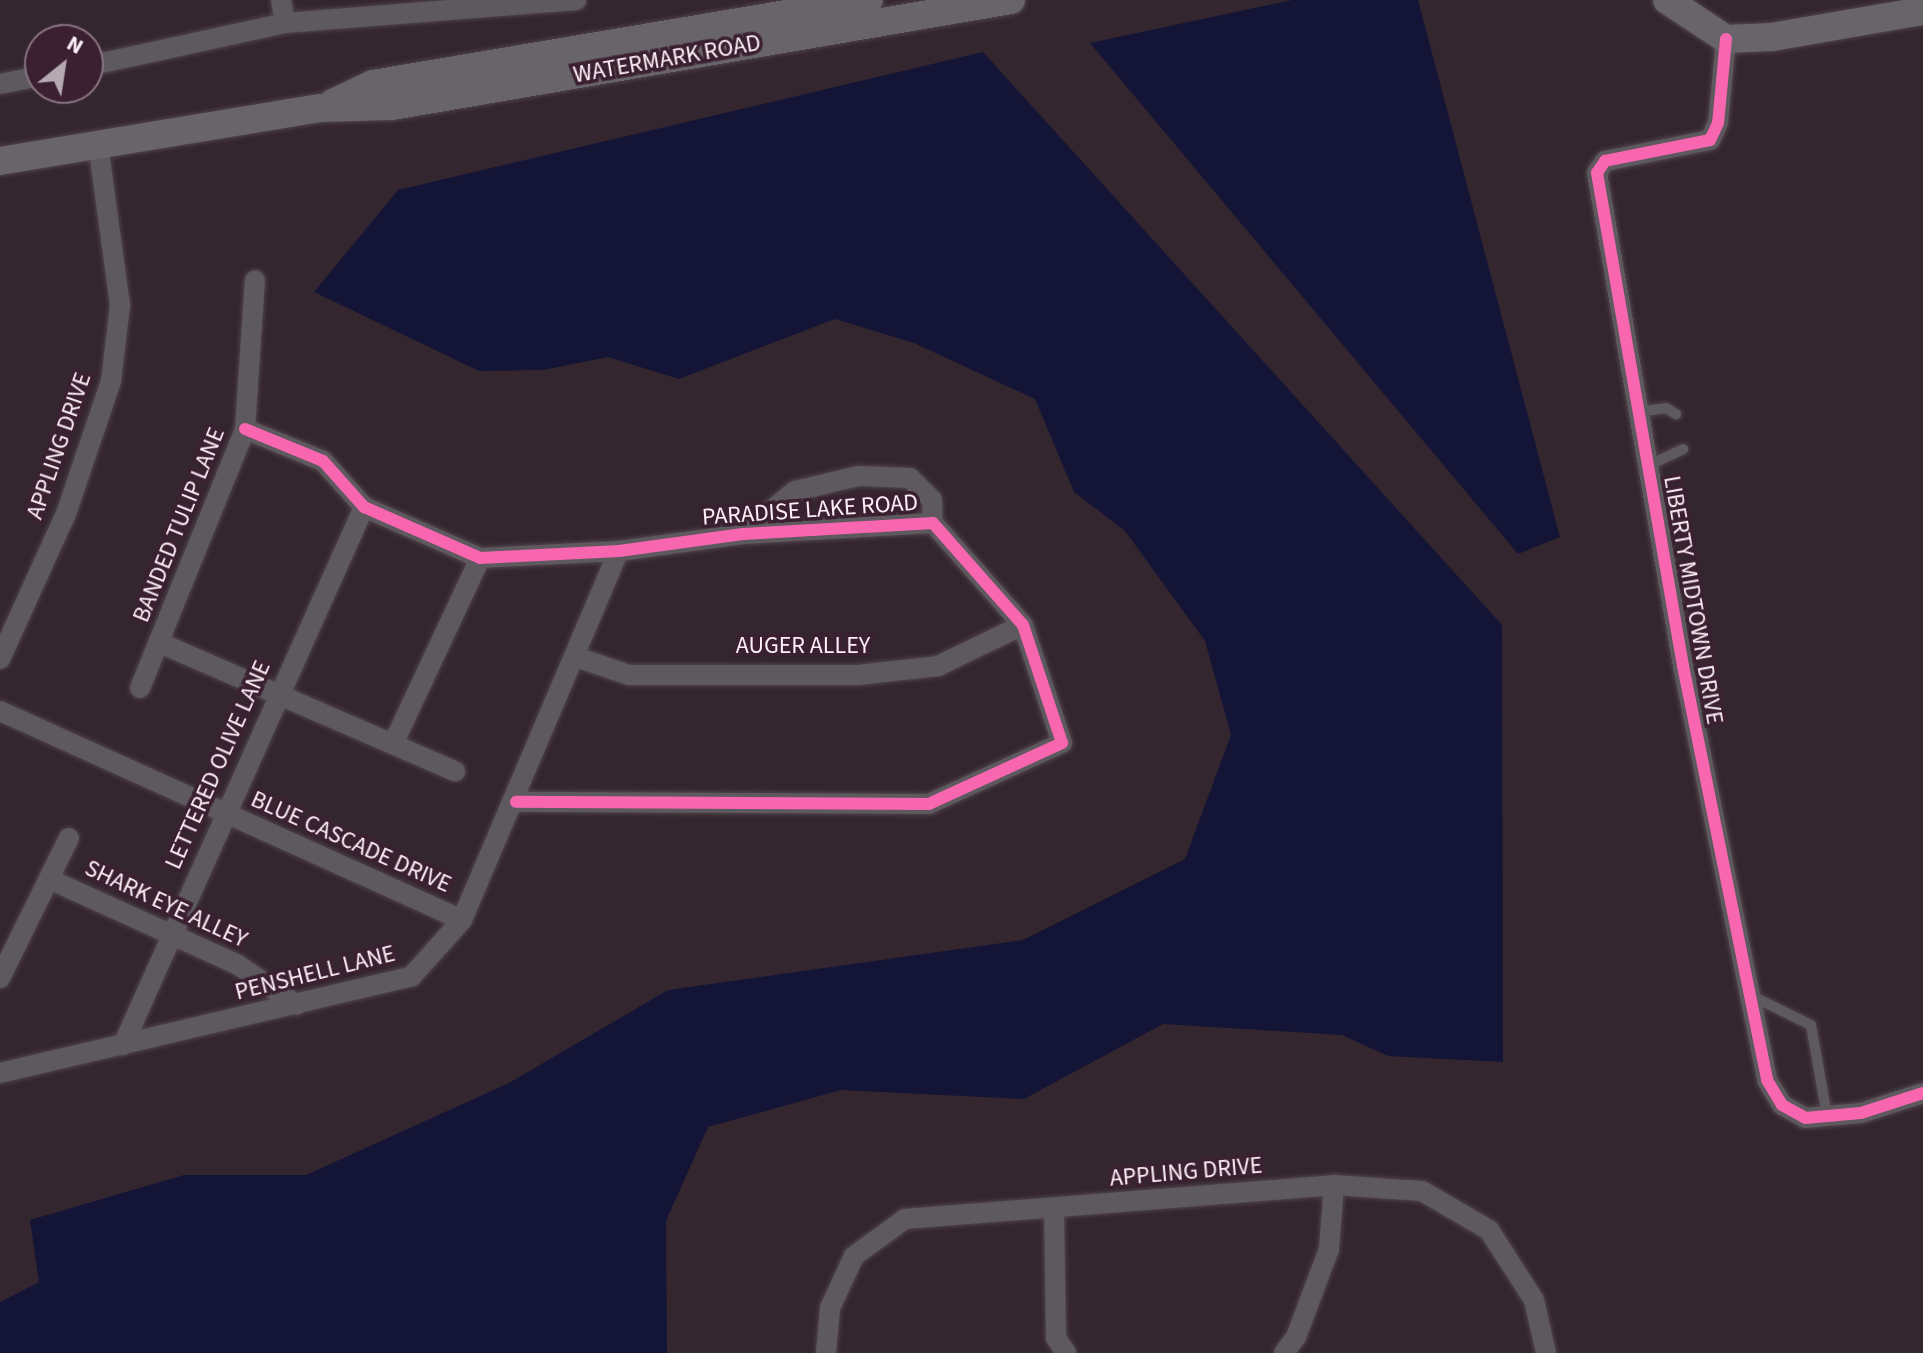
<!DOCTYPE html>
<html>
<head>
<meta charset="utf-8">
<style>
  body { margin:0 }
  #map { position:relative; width:1923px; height:1353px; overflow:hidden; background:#34262f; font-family:"Source Sans 3",sans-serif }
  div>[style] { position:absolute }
  .water>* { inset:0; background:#141536 }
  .roads { filter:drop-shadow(0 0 2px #4f434a) drop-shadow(0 0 2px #4f434a) }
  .lane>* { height:10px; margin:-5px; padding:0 5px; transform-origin:5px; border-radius:5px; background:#5e595f }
  .street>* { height:20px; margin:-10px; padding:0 10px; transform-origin:10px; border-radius:10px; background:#5e595f }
  .secondary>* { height:28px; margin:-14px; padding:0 14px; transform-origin:14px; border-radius:14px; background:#69646a }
  .cycleway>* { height:12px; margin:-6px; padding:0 6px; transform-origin:6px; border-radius:6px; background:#f766af }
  span { translate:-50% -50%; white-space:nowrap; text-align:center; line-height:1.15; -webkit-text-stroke:7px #3a2030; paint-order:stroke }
  .street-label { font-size:24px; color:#fdeff7 }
  .north { position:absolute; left:24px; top:24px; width:80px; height:80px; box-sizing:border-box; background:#3a2030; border:2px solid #887380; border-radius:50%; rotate:30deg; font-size:22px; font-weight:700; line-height:32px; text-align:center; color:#fdeff7 }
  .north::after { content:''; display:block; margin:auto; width:28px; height:36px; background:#b7a9b1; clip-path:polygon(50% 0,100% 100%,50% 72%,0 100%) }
</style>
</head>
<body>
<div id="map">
  <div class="water">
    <i style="clip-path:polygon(1292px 0,1418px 0,1560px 537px,1518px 554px,1090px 43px)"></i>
    <i style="clip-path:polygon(983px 52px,1502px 625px,1503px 1062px,1388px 1056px,1342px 1035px,1163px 1024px,1024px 1099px,841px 1090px,708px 1127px,666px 1221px,667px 1353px,0 1353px,0 1302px,39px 1282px,30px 1220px,184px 1175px,306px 1175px,509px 1083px,668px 990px,1023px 940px,1185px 859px,1231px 735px,1205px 641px,1125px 531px,1074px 492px,1035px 399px,914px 343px,835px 319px,679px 379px,608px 357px,543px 370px,479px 371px,314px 292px,398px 190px)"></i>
  </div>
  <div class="roads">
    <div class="lane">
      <i style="left:1638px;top:412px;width:28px;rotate:-8deg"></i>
      <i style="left:1666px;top:408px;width:12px;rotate:31deg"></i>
      <i style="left:1647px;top:466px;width:40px;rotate:-25deg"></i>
      <i style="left:1748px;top:994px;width:70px;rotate:26.2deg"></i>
      <i style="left:1811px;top:1025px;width:92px;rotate:80deg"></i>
    </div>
    <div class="street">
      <i style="left:281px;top:0;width:23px;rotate:80deg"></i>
      <i style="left:1726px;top:39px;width:84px;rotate:95.4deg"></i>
      <i style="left:1718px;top:123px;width:19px;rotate:115deg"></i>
      <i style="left:1710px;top:140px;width:107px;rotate:168.7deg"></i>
      <i style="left:1605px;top:161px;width:14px;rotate:124deg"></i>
      <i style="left:1597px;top:173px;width:500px;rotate:80.1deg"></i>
      <i style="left:1683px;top:666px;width:422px;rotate:78.5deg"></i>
      <i style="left:1767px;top:1080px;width:29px;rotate:59deg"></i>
      <i style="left:1782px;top:1105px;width:26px;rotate:29deg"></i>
      <i style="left:1805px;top:1118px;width:56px;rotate:-5.1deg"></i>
      <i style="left:1861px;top:1113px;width:65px;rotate:-17.9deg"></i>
      <i style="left:88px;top:66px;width:202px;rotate:-12.3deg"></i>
      <i style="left:285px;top:23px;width:292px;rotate:-4.5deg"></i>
      <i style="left:0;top:84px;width:41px;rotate:-11.3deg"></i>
      <i style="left:245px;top:429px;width:84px;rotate:22.3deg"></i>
      <i style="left:323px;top:461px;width:62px;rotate:48.3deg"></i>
      <i style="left:364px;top:507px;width:127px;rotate:23.7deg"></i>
      <i style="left:480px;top:558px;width:139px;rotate:-2.9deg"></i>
      <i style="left:619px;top:551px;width:125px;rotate:-7.8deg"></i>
      <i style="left:743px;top:534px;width:190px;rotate:-3.3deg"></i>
      <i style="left:933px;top:523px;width:136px;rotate:48.6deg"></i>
      <i style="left:1023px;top:625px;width:124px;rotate:71.7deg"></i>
      <i style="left:1062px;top:743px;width:146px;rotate:155.4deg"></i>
      <i style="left:929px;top:804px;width:413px;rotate:-179.7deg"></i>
      <i style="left:743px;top:534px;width:67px;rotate:-39.6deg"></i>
      <i style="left:795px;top:491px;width:65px;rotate:-13.4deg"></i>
      <i style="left:858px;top:476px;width:52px;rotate:2.2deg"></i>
      <i style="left:910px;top:478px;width:31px;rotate:45deg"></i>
      <i style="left:932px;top:500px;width:23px;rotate:88deg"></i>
      <i style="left:160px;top:643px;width:322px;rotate:23.5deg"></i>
      <i style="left:576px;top:657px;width:56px;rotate:18.8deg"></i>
      <i style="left:629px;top:675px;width:229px"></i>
      <i style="left:858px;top:675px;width:81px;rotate:-6.4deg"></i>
      <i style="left:938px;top:666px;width:94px;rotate:-25.8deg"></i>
      <i style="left:0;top:659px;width:162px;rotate:-65.6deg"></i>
      <i style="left:67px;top:511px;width:137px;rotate:-71.3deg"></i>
      <i style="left:111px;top:381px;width:77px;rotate:-83.2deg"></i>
      <i style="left:120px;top:305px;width:162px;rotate:-97.8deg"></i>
      <i style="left:140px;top:688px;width:279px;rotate:-67.9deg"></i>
      <i style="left:245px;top:429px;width:149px;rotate:-86.2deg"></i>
      <i style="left:0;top:711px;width:507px;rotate:24.34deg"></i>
      <i style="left:394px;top:742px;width:203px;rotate:-64.9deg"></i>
      <i style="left:51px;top:880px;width:205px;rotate:24.4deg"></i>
      <i style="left:238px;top:965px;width:71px;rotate:34.1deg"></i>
      <i style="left:0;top:978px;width:156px;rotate:-63.8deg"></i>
      <i style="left:123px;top:1045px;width:590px;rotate:-65.87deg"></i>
      <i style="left:0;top:1073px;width:423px;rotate:-13.2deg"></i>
      <i style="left:412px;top:976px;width:75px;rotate:-48.2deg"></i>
      <i style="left:462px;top:920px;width:401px;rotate:-67deg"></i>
      <i style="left:1054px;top:1210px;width:128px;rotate:89.1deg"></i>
      <i style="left:1056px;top:1338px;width:18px;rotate:56deg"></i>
      <i style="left:826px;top:1353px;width:45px;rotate:-84.9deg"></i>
      <i style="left:830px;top:1308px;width:57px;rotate:-65.2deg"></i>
      <i style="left:854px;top:1256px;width:63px;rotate:-36deg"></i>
      <i style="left:905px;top:1219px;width:430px;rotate:-4.5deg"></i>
      <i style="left:1334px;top:1185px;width:88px;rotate:3.9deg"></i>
      <i style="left:1422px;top:1191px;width:78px;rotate:30.2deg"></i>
      <i style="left:1489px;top:1230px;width:83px;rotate:57.3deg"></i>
      <i style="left:1534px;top:1300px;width:54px;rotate:77.2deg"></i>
      <i style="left:1284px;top:1353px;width:20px;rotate:-53deg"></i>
      <i style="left:1296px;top:1337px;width:94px;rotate:-69.4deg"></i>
      <i style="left:1329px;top:1249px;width:64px;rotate:-85.5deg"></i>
    </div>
    <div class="secondary">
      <i style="left:1667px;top:0;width:71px;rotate:33.5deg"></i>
      <i style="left:1726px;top:39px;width:46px;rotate:-2.5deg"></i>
      <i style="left:1772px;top:37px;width:153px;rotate:-9.8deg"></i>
      <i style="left:333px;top:103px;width:44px;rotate:-25.4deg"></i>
      <i style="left:373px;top:84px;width:503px;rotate:-9.61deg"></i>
      <i style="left:0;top:161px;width:325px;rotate:-9.4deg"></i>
      <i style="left:321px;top:108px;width:71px;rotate:-1.6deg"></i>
      <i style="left:392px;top:106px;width:628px;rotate:-9.72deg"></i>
    </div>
  </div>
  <div class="cycleway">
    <i style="left:1726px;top:39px;width:84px;rotate:95.4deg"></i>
    <i style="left:1718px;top:123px;width:19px;rotate:115deg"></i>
    <i style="left:1710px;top:140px;width:107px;rotate:168.7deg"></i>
    <i style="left:1605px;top:161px;width:14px;rotate:124deg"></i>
    <i style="left:1597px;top:173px;width:500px;rotate:80.1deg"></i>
    <i style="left:1683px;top:666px;width:422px;rotate:78.5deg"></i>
    <i style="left:1767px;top:1080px;width:29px;rotate:59deg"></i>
    <i style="left:1782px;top:1105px;width:26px;rotate:29deg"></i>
    <i style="left:1805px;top:1118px;width:56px;rotate:-5.1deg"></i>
    <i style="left:1861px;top:1113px;width:65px;rotate:-17.9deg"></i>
    <i style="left:245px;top:429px;width:84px;rotate:22.3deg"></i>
    <i style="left:323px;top:461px;width:62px;rotate:48.3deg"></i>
    <i style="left:364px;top:507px;width:127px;rotate:23.7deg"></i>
    <i style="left:480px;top:558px;width:139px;rotate:-2.9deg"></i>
    <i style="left:619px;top:551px;width:125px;rotate:-7.8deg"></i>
    <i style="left:743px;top:534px;width:190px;rotate:-3.3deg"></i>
    <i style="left:933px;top:523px;width:136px;rotate:48.6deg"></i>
    <i style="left:1023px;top:625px;width:124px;rotate:71.7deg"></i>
    <i style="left:1062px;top:743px;width:146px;rotate:155.4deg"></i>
    <i style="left:929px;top:804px;width:413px;rotate:-179.7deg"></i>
  </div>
  <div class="street-label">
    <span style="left:667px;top:59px;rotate:-10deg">WATERMARK ROAD</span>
    <span style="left:59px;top:446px;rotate:-71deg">APPLING DRIVE</span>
    <span style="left:810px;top:510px;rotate:-4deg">PARADISE LAKE ROAD</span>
    <span style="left:179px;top:525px;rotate:-68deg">BANDED TULIP LANE</span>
    <span style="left:1693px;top:600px;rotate:80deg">LIBERTY MIDTOWN DRIVE</span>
    <span style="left:803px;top:646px">AUGER ALLEY</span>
    <span style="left:218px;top:765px;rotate:-66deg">LETTERED OLIVE LANE</span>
    <span style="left:351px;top:842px;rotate:24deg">BLUE CASCADE DRIVE</span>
    <span style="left:166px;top:904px;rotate:25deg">SHARK EYE ALLEY</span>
    <span style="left:315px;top:973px;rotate:-14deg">PENSHELL LANE</span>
    <span style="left:1186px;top:1172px;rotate:-5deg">APPLING DRIVE</span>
  </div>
  <div class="north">N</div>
</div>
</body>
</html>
